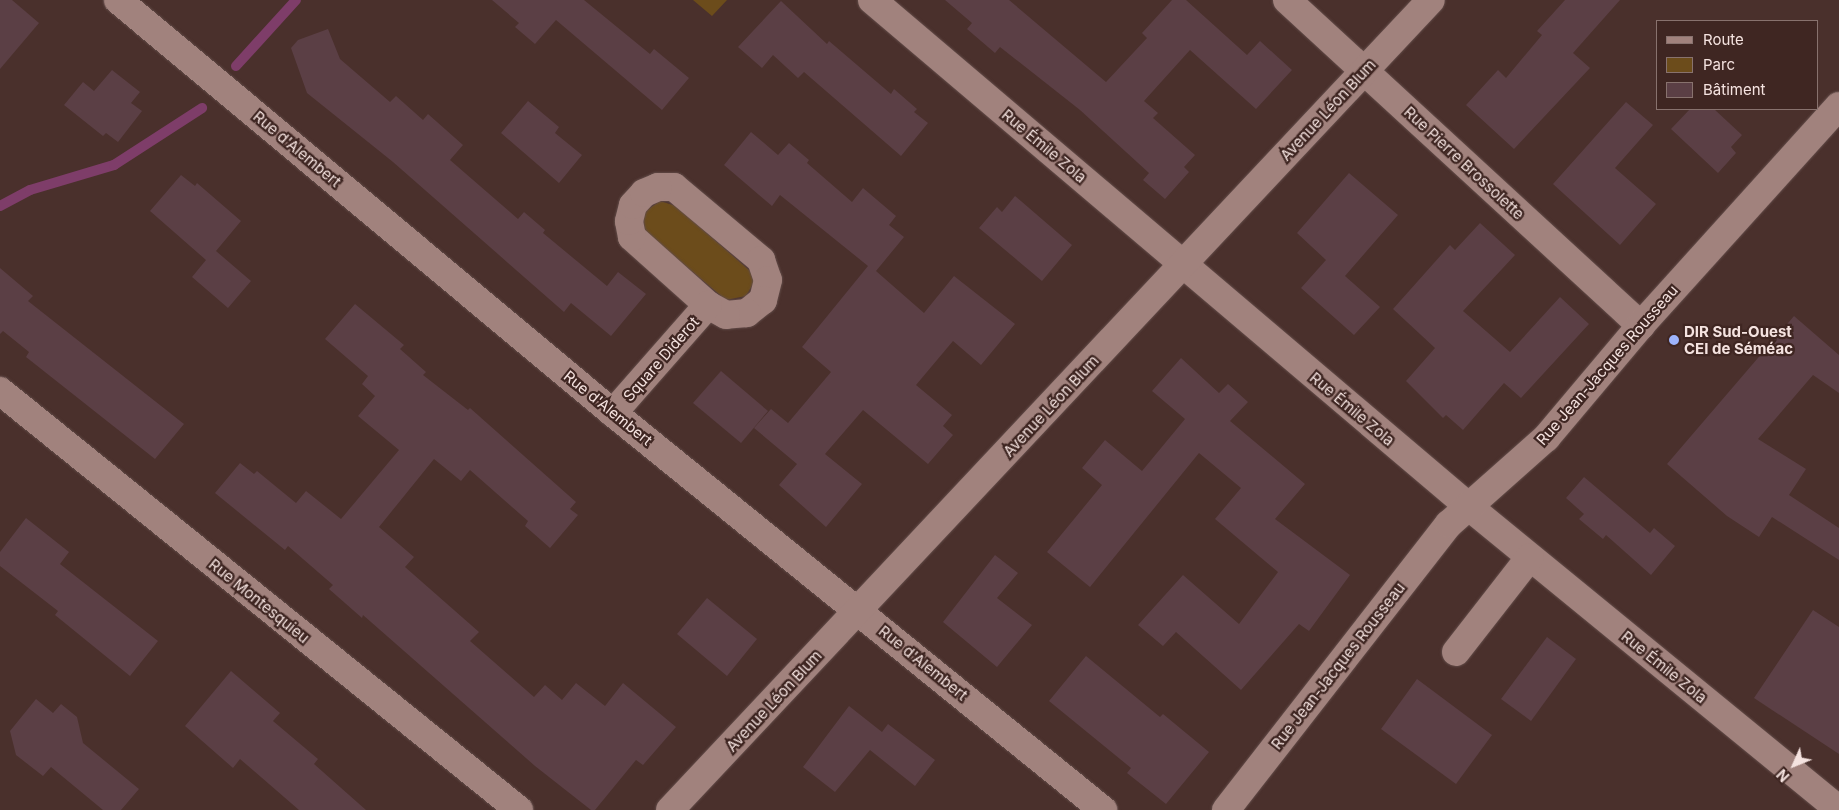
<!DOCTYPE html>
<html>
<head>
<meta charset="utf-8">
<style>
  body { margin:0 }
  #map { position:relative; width:1839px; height:810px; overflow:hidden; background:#4a302c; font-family:Inter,sans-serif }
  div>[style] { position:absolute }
  .green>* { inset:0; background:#6c4c1b }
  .stream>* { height:10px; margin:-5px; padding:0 5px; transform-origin:5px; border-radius:5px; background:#7e3d69 }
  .building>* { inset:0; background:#5b3f45 }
  .roads { filter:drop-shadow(0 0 1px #624c49) drop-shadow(0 0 1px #624c49) }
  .minor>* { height:28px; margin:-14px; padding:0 14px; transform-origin:14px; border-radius:14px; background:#a1827d }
  .dots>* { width:14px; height:14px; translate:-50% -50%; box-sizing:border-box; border:2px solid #3f2622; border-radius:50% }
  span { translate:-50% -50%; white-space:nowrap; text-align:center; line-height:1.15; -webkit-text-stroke:4.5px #3f2622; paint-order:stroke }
  .street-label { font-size:15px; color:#f5e3e0 }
  .poi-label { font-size:15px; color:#f5e3e0; font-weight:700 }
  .left { translate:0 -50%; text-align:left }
  .legend { position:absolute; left:1656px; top:20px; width:162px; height:90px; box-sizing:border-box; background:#3f2622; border:1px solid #88726e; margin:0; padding:6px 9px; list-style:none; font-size:15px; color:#f5e3e0 }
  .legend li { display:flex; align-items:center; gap:10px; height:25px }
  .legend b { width:25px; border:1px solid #88726e }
  .north { position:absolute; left:1769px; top:740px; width:50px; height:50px; -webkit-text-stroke:4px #3f2622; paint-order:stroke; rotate:226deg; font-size:14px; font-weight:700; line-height:20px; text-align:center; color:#f5e3e0 }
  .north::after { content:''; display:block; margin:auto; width:18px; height:22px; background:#f5e3e0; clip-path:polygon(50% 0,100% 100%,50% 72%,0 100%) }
</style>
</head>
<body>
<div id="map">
  <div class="green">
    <i style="clip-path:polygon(693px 0,727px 0,712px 16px)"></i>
    <i style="clip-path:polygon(660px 201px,676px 206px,750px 271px,754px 282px,746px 296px,726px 300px,645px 232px,643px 213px)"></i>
  </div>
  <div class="stream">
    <i style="left:236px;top:66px;width:89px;rotate:-47.7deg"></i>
    <i style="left:0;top:206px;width:34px;rotate:-28deg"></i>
    <i style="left:30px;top:190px;width:88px;rotate:-16.6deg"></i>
    <i style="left:114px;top:165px;width:105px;rotate:-32.9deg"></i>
  </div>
  <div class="building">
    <i style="clip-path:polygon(0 0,12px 0,39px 23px,0 69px)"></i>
    <i style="clip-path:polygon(492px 0,584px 0,650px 54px,654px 49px,689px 78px,662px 110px,556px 20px,535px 44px,515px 27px,519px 23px)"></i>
    <i style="clip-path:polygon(945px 0,1009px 0,1106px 82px,1147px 38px,1142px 33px,1172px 0,1186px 0,1247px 55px,1260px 41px,1292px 70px,1256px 109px,1190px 50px,1144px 101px,1158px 113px,1153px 118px,1195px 155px,1184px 167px,1189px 172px,1165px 199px,1143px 180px,1149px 173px,1080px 110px,1000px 47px,995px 53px,967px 29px,972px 23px)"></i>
    <i style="clip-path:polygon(1565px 0,1620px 0,1573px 53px,1590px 68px,1514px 149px,1466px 105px,1498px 70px,1506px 78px,1542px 35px,1537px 31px)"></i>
    <i style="clip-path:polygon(781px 1px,827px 44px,829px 41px,891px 94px,894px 89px,917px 109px,914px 112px,928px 123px,901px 156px,804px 72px,798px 78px,773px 55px,762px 68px,738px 47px)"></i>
    <i style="clip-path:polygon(328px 29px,340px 59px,390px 102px,396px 96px,423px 120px,428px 114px,463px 145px,450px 160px,518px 219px,524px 212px,545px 230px,543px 233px,607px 286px,618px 272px,646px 294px,611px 336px,571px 303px,564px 312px,393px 162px,307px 93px,291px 48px,298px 40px)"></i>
    <i style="clip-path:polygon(112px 70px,140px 92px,131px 103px,142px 111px,118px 142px,106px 133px,103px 136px,64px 105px,83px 82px,94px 91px)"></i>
    <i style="clip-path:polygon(528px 101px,559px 127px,555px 133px,582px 155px,559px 183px,501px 133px)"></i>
    <i style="clip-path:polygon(1626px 102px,1653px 125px,1615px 168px,1656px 204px,1620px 245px,1553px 184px)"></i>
    <i style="clip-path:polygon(1690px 109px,1714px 109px,1742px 135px,1731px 147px,1736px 153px,1718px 173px,1671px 129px)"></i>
    <i style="clip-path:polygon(751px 132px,778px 155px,789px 143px,809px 160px,807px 163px,852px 202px,863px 188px,896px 216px,889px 225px,904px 237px,876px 271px,924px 313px,954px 276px,1015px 324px,981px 365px,953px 341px,916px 385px,952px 415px,943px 426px,953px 435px,928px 464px,863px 410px,825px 454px,862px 484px,826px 527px,779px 485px,797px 464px,754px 428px,771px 409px,788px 423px,831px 372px,802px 347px,868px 266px,780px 195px,772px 206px,724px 165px)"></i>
    <i style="clip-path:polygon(1349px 173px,1398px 215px,1345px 276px,1380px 307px,1354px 335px,1301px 288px,1326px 260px,1297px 233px)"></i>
    <i style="clip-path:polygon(181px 175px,195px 186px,197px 183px,241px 221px,216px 251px,251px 281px,228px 308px,192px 277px,206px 260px,150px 211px)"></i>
    <i style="clip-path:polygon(1015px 196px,1072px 245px,1042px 281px,979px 228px,997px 207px,1002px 212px)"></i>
    <i style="clip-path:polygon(1480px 223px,1515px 255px,1463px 311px,1510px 352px,1560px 297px,1589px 324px,1521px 398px,1504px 383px,1463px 430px,1446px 415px,1443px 418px,1406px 381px,1435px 348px,1393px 309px,1450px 245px,1455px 250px)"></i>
    <i style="clip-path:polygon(0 268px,33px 296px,28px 301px,184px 424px,155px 459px,26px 357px,29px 352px,3px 331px,0 334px)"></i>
    <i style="clip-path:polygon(355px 304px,404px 345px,400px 349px,426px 372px,423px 375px,468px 410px,470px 408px,576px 502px,570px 509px,578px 515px,550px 548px,525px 526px,528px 521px,470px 470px,461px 481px,434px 459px,379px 527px,414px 557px,405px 567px,479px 632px,470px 641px,534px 697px,545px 685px,562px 700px,576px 683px,605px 706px,623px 683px,676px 727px,643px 765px,636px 760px,595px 810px,591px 810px,535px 766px,363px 615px,362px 618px,329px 589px,333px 585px,288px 546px,285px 550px,215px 493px,240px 463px,254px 474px,257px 471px,296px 503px,306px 491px,341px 519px,399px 450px,358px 416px,375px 396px,362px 384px,368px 376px,325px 339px)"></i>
    <i style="clip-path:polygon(1794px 316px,1839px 355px,1839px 393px,1813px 375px,1758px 439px,1806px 469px,1789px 495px,1839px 528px,1839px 560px,1772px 517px,1759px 537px,1727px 516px,1667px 464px)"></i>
    <i style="clip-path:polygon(1181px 358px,1219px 393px,1228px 384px,1248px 402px,1230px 421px,1305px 484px,1275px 519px,1350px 575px,1309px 631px,1299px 624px,1241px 690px,1176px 632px,1163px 646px,1138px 625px,1183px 575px,1239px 624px,1278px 572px,1215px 519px,1241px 488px,1199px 453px,1090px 587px,1047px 552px,1102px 485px,1082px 468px,1105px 440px,1142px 471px,1185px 419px,1152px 391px)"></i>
    <i style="clip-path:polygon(721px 371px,768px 411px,741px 443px,693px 403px)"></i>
    <i style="clip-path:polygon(1584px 477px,1650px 533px,1654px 528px,1675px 546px,1651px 575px,1606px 535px,1603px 539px,1579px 519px,1584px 514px,1566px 498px)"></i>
    <i style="clip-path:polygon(26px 518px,69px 552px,60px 564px,158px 641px,130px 676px,55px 615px,58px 611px,0 566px,0 552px)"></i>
    <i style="clip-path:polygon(995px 555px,1018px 573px,997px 598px,1032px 625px,997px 667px,943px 622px)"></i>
    <i style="clip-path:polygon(707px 598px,757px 639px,727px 676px,677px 634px)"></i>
    <i style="clip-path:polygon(1813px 610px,1839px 627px,1839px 754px,1754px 698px)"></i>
    <i style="clip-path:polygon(1547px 637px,1576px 659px,1531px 721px,1501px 699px)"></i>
    <i style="clip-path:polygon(1086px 656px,1160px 717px,1163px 714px,1209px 752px,1166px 804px,1127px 773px,1131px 768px,1049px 701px)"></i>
    <i style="clip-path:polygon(231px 671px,280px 713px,273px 721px,318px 759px,314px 764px,366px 810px,299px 810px,240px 759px,233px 768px,185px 726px)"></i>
    <i style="clip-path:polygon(1417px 679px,1492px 735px,1456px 784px,1381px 729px)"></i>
    <i style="clip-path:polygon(36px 699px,53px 713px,61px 704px,77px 717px,83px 743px,139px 789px,121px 810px,103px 810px,51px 767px,43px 776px,16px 755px,10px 731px)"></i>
    <i style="clip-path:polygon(849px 706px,882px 732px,888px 724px,935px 760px,915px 786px,870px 750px,835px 792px,803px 767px)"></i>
  </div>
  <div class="roads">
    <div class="minor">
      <i style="left:118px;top:0;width:645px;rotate:39.84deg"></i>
      <i style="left:613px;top:413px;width:631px;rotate:39.01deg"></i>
      <i style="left:872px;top:0;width:782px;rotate:40.33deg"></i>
      <i style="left:1468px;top:506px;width:480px;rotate:39.3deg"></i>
      <i style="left:1287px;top:0;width:481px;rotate:42.6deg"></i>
      <i style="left:658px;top:187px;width:16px"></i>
      <i style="left:674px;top:187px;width:114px;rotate:40deg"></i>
      <i style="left:761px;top:260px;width:21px;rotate:71deg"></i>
      <i style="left:768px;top:280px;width:21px;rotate:104deg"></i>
      <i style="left:763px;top:300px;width:21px;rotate:141deg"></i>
      <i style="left:747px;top:313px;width:21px;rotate:175deg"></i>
      <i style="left:726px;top:315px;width:21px;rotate:-151deg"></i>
      <i style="left:708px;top:305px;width:102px;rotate:-138.2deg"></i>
      <i style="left:632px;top:237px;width:16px;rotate:-101deg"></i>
      <i style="left:629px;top:221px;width:16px;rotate:-76deg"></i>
      <i style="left:633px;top:205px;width:16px;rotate:-47deg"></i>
      <i style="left:644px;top:193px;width:15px;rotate:-23deg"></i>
      <i style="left:0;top:391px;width:667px;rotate:38.91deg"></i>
      <i style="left:613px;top:413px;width:144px;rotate:-48.7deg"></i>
      <i style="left:1456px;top:652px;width:120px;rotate:-52.1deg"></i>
      <i style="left:670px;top:810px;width:1111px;rotate:-46.79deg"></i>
      <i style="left:1226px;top:810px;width:363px;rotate:-52.1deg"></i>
      <i style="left:1449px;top:524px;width:130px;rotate:-41.6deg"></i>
      <i style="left:1546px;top:438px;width:148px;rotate:-49.9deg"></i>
      <i style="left:1641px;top:325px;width:295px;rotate:-47.9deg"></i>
    </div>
  </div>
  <div class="dots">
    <i style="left:1674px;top:340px;background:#9eb4fd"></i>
  </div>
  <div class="street-label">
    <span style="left:1328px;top:110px;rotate:-47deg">Avenue Léon Blum</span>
    <span style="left:1044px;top:146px;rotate:40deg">Rue Émile Zola</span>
    <span style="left:297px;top:149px;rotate:40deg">Rue d'Alembert</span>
    <span style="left:1464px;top:163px;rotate:43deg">Rue Pierre Brossolette</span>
    <span style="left:661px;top:359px;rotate:-49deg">Square Diderot</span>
    <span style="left:1607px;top:365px;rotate:-49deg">Rue Jean-Jacques Rousseau</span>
    <span style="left:1051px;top:406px;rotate:-47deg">Avenue Léon Blum</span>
    <span style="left:608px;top:408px;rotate:39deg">Rue d'Alembert</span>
    <span style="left:1352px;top:409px;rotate:40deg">Rue Émile Zola</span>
    <span style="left:259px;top:601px;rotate:39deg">Rue Montesquieu</span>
    <span style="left:923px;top:663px;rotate:39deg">Rue d'Alembert</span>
    <span style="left:1338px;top:666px;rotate:-52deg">Rue Jean-Jacques Rousseau</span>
    <span style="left:1664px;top:667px;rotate:39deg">Rue Émile Zola</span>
    <span style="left:774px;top:701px;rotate:-47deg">Avenue Léon Blum</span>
  </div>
  <div class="poi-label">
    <span class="left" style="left:1684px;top:340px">DIR Sud-Ouest<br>CEI de Séméac</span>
  </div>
  <ul class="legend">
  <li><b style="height:6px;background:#a1827d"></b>Route</li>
  <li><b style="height:14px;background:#6c4c1b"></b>Parc</li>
  <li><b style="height:14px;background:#5b3f45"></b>Bâtiment</li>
  </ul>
  <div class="north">N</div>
</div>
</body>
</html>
